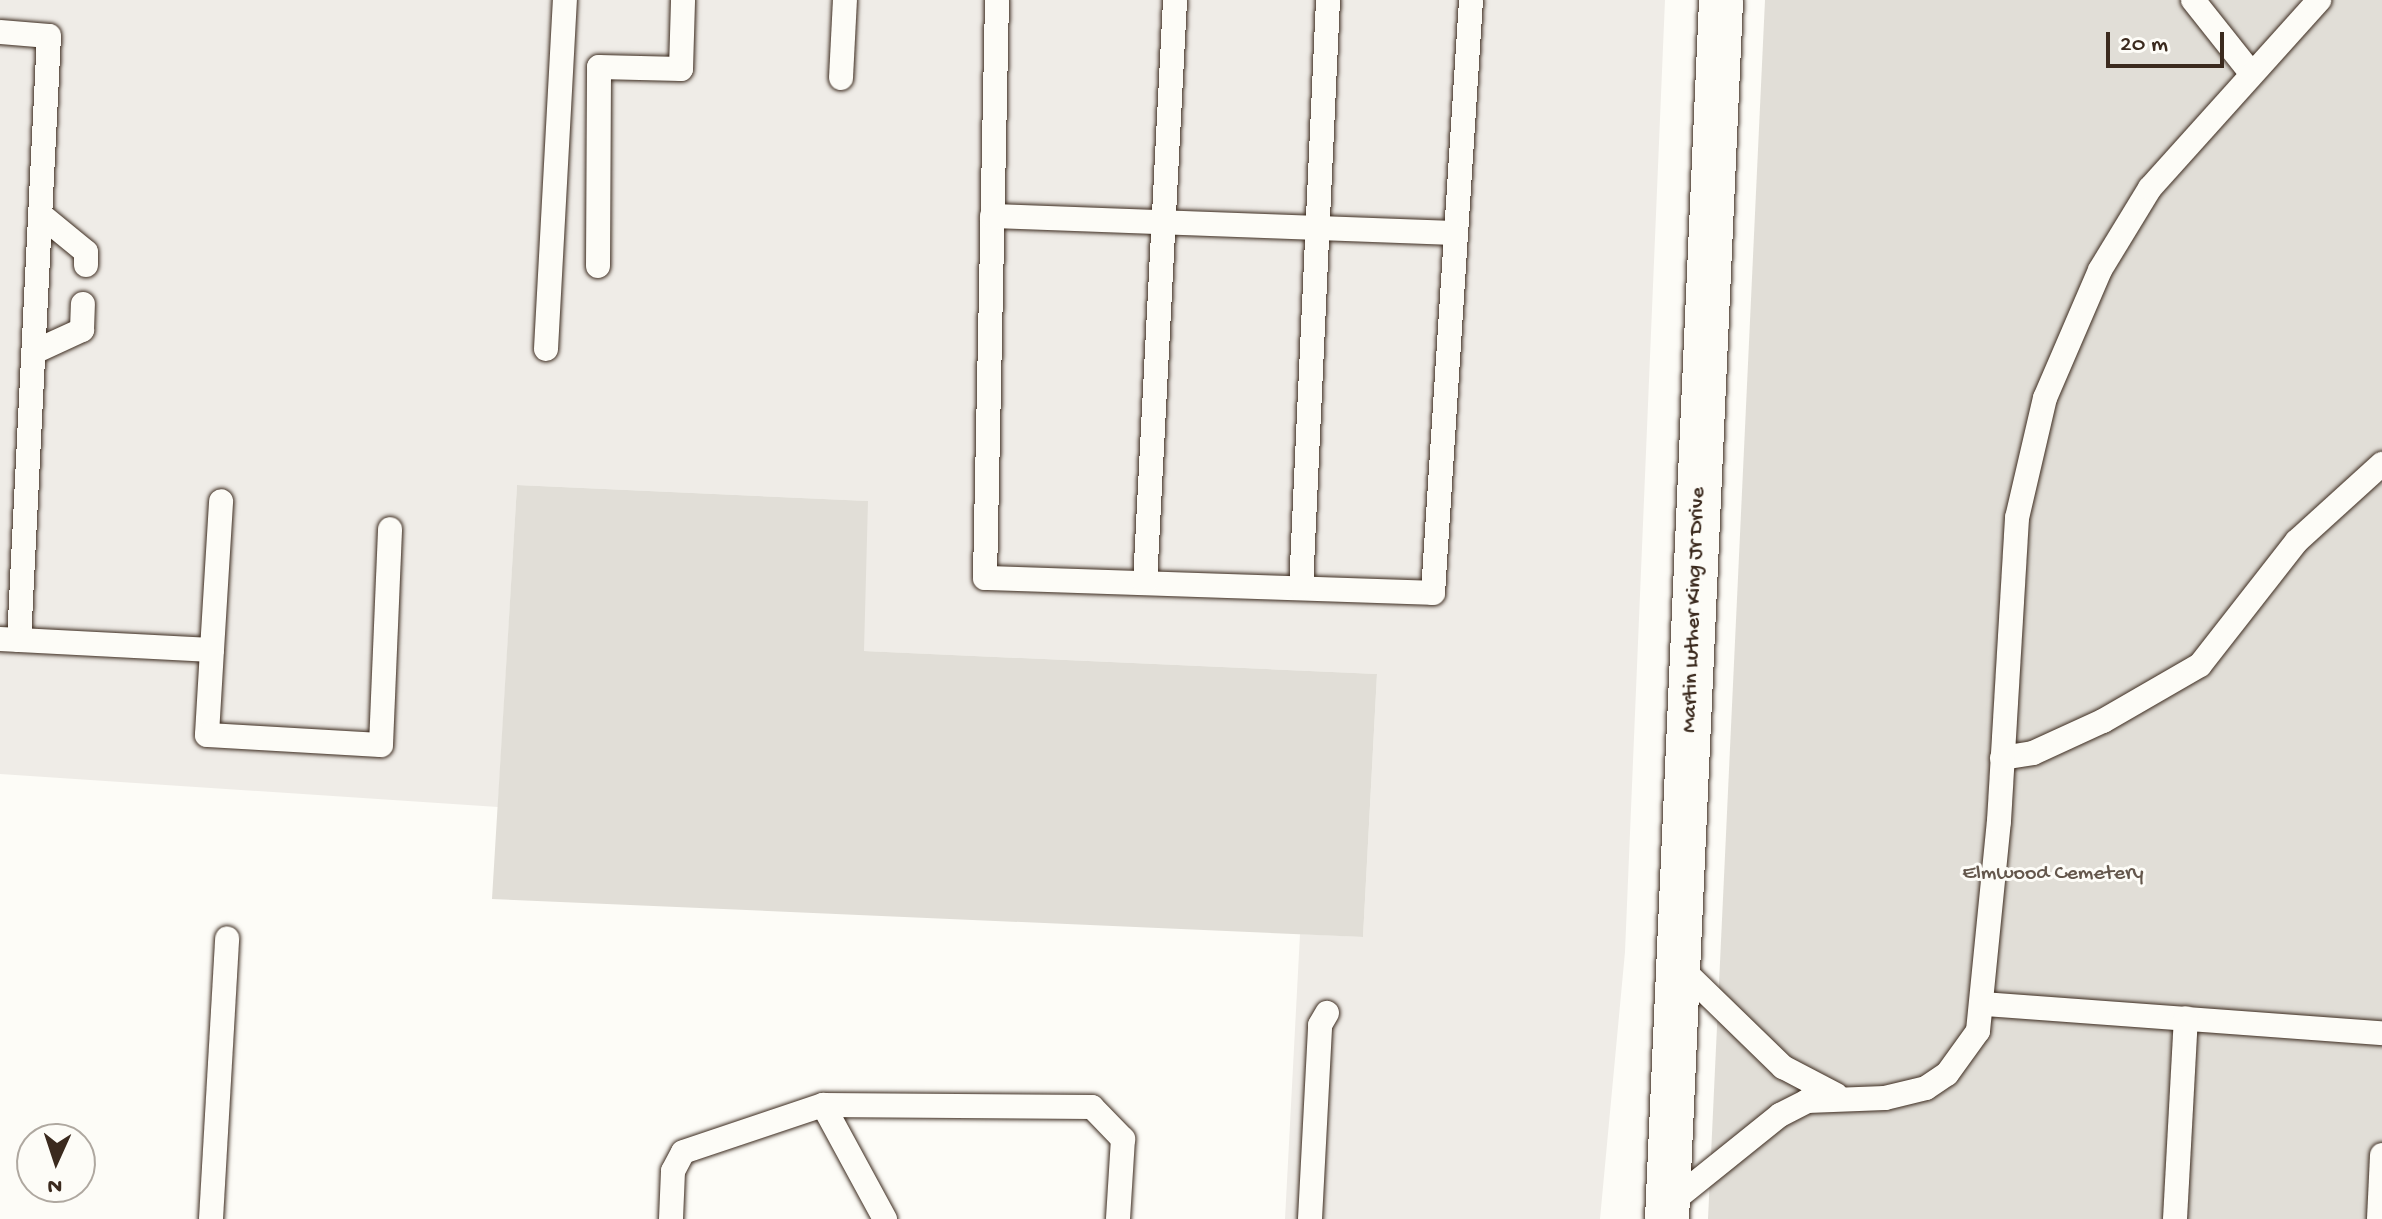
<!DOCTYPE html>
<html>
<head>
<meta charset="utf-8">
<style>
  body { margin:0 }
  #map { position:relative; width:2382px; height:1219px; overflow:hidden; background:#fdfcf7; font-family:"Gochi Hand",sans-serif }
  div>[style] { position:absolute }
  .built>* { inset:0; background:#efece7 }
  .green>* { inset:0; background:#e1ded7 }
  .roads { filter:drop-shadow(0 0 2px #3b2a1e) drop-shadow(0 0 2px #3b2a1e) }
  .lane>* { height:24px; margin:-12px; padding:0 12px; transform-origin:12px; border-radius:12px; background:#fdfcf7 }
  .secondary>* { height:44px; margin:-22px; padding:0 22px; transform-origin:22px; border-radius:22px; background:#fdfcf7 }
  span { translate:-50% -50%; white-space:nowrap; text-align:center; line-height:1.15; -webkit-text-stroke:6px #fdfcf7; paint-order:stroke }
  .street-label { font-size:22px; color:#3b2a1e }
  .park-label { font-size:22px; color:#64574c }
  .north { position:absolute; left:16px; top:1123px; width:80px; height:80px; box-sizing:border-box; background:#fdfcf7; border:2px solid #afa8a0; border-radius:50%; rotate:183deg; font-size:22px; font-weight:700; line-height:32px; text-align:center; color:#3b2a1e }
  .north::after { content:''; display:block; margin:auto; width:28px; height:36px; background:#3b2a1e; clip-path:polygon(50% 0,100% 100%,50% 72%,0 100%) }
  .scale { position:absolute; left:2106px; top:32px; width:118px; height:36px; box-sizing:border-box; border:4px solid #3b2a1e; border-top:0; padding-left:10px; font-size:24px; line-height:28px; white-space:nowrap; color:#3b2a1e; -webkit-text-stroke:6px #fdfcf7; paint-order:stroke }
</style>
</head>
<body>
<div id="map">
  <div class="built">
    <i style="clip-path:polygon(0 0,1665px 0,1625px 952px,1600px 1219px,1285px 1219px,1300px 934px,1363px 937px,1377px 674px,863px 651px,867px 501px,517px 485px,498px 807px,0 774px)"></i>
  </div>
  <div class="green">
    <i style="clip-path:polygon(1765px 0,2382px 0,2382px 1219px,1708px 1219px)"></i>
    <i style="clip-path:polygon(517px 485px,868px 501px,864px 651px,1377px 674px,1363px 937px,492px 899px)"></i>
  </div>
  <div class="roads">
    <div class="lane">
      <i style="left:997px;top:0;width:578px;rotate:91.19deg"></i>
      <i style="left:985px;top:578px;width:448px;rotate:1.9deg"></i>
      <i style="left:1433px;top:593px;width:594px;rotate:-86.33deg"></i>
      <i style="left:2193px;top:0;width:93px;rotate:51.5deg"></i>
      <i style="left:0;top:32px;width:49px;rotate:4.7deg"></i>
      <i style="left:49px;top:36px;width:605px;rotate:92.84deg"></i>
      <i style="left:19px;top:640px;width:19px;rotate:-177deg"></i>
      <i style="left:841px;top:78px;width:78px;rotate:-87.1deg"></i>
      <i style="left:41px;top:215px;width:58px;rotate:39.4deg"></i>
      <i style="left:86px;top:252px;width:13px;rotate:90deg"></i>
      <i style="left:992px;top:216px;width:464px;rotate:2.1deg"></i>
      <i style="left:598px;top:266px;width:199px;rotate:-89.7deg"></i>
      <i style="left:599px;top:67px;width:82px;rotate:1.4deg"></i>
      <i style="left:681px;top:69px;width:69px;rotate:-88.3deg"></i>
      <i style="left:546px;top:349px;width:350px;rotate:-86.9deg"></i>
      <i style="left:34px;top:352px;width:53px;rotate:-24.6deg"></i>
      <i style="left:82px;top:330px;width:26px;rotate:-88deg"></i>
      <i style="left:1145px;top:583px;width:584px;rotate:-87.05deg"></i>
      <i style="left:1301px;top:588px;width:589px;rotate:-87.37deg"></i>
      <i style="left:19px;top:640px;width:193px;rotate:3deg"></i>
      <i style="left:212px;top:650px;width:149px;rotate:-86.5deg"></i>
      <i style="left:212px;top:650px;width:85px;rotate:93.4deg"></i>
      <i style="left:207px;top:735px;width:174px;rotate:3.3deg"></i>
      <i style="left:381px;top:745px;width:216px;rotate:-87.6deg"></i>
      <i style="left:2002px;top:758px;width:31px;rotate:-9deg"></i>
      <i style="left:2033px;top:753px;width:77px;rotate:-24.6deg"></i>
      <i style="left:2103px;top:721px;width:112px;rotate:-30deg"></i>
      <i style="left:2200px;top:665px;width:157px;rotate:-52deg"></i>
      <i style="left:2297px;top:541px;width:115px;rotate:-42.2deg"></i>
      <i style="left:1680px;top:967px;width:144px;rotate:44.2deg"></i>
      <i style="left:1783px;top:1067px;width:60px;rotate:27.8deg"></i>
      <i style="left:1984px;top:1004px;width:399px;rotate:4.2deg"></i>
      <i style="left:823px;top:1105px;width:269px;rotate:0.4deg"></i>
      <i style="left:1092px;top:1107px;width:45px;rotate:45.9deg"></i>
      <i style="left:1123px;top:1139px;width:80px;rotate:93.6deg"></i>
      <i style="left:1668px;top:1205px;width:144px;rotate:-38.8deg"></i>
      <i style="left:1780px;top:1115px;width:30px;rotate:-27deg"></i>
      <i style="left:1807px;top:1101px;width:78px;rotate:-2.2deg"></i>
      <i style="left:1885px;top:1098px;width:42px;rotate:-13.7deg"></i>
      <i style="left:1926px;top:1088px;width:25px;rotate:-34deg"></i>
      <i style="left:1947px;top:1074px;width:53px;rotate:-54.2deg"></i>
      <i style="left:1978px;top:1031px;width:211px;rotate:-84.3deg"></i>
      <i style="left:1999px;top:821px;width:304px;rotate:-86.6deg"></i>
      <i style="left:2017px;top:518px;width:123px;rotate:-76.9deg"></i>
      <i style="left:2045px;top:398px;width:139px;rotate:-66.7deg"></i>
      <i style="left:2100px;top:270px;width:96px;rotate:-58.6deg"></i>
      <i style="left:2150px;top:188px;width:253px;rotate:-48deg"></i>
      <i style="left:211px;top:1219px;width:281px;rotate:-86.7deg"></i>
      <i style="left:671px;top:1219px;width:48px;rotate:-87.6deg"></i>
      <i style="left:673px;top:1171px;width:21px;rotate:-62deg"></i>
      <i style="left:683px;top:1152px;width:148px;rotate:-18.6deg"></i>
      <i style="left:823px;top:1105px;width:130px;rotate:61.5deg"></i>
      <i style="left:1310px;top:1219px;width:194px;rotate:-87deg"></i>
      <i style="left:1320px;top:1025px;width:14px;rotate:-60deg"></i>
      <i style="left:2175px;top:1219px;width:201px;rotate:-86.9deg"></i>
      <i style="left:2379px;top:1219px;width:64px;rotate:-87.3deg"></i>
    </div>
    <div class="secondary">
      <i style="left:1667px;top:1219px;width:1220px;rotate:-87.46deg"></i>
    </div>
  </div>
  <div class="street-label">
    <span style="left:1695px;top:610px;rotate:-88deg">Martin Luther King Jr Drive</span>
  </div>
  <div class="park-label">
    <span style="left:2053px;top:875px">Elmwood Cemetery</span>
  </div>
  <div class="north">N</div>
  <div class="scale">20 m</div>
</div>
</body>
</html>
